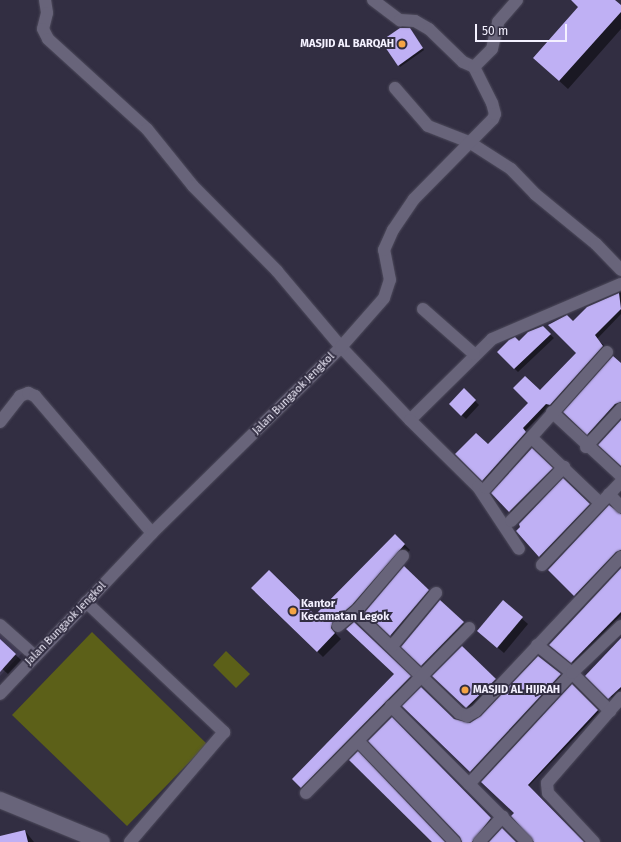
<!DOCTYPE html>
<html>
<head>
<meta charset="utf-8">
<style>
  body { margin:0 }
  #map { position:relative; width:621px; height:842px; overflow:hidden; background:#322e42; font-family:"Fira Sans",sans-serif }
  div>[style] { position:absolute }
  .built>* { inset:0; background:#3e3852 }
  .green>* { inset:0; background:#5c6018 }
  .shadow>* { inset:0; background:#0007 }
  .building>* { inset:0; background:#bfb0f4 }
  .roads { filter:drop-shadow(0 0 1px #4e4b5c) drop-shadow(0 0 1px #4e4b5c) }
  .street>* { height:12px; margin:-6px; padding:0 6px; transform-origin:6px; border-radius:6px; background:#68647a }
  .secondary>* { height:16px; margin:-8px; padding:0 8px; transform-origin:8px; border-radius:8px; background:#68647a }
  .dots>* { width:11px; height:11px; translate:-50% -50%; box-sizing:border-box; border:2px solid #322e42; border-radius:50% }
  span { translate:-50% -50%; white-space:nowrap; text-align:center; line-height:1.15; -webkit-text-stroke:4px #322e42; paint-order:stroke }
  .poi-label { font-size:11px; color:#f4f1ff; font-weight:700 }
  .right { translate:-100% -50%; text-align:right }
  .left { translate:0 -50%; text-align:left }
  .street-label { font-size:11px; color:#f4f1ff }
  .scale { position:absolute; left:475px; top:24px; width:92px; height:18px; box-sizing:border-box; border:2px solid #f4f1ff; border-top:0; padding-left:5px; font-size:12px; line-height:14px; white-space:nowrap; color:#f4f1ff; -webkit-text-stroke:3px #322e42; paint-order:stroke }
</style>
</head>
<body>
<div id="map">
  <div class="built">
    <i style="clip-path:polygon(0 630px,24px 651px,0 676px,0 668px,2px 669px,16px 654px,0 639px)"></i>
  </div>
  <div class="green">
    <i style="clip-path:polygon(92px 632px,207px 744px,127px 826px,12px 715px)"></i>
    <i style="clip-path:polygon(226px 651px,250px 674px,236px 688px,213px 665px)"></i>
  </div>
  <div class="shadow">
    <i style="clip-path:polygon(571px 0,614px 0,621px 6px,621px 29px,568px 89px,534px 58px,579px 7px)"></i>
    <i style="clip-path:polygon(411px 31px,424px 50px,400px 67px,399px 65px)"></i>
    <i style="clip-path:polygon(621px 292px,621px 314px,597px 339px,606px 347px,553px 407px,550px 406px,525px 431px,528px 435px,486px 483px,457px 454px,488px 446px,577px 353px,549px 325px,551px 323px,567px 316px,573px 323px,588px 307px)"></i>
    <i style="clip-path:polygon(542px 327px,554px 338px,518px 372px,498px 352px,519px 343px)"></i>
    <i style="clip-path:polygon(621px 364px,621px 404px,590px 436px,565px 412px)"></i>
    <i style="clip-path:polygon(464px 390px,479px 405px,466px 419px,450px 404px)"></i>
    <i style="clip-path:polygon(532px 449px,553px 470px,512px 513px,493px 493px)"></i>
    <i style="clip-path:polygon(563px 480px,591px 506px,541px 558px,517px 531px)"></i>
    <i style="clip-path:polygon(621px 515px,621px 552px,577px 596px,549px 570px)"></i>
    <i style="clip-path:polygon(395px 535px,410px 550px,357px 610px,338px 626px,336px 634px,341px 639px,323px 657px,252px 588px,315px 616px)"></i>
    <i style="clip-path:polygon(404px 568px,430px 592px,393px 637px,367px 612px)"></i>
    <i style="clip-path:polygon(621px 568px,621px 615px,574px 664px,550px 645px)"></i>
    <i style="clip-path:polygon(440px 601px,465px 625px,423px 667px,403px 646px)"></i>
    <i style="clip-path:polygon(503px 602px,528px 624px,504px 653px,485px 637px)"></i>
    <i style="clip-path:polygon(354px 623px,412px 679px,303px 789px,293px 779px,395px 674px)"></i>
    <i style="clip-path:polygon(621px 639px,621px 689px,612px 698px,587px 676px)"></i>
    <i style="clip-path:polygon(0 640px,21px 660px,8px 674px,0 667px)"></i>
    <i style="clip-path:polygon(462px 647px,497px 681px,469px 709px,433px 676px)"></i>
    <i style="clip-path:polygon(560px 675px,562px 676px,472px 773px,403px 706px,470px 724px)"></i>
    <i style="clip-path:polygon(572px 685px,599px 712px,528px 787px,582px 842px,535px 842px,513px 816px)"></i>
    <i style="clip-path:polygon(392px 719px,492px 820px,475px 842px,461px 842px,461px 836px)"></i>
    <i style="clip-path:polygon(25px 831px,34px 842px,0 842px,0 837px)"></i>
  </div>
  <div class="building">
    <i style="clip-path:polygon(571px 0,615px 0,621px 5px,621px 12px,559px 81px,533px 58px,578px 7px)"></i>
    <i style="clip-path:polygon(400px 28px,410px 28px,423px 48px,398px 66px,381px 41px)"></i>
    <i style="clip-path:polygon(619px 293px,621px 309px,595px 335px,603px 346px,550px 405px,546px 404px,523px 428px,526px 432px,482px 481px,455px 454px,476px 433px,488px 444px,528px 403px,513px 388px,525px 376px,540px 390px,576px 353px,548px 325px,567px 315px,573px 321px,587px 307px)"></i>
    <i style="clip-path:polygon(543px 326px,551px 334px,514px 369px,497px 352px,509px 340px,515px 337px,519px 341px,528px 332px)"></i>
    <i style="clip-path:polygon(613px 356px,621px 363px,621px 402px,615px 404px,587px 435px,563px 412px)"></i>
    <i style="clip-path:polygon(464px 388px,476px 400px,461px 416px,449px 404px)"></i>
    <i style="clip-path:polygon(621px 420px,621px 466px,598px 445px)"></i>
    <i style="clip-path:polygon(532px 448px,553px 468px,509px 512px,491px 493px)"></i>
    <i style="clip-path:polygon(563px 478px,590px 504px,539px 557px,516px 531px,520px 527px,519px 524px)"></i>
    <i style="clip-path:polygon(609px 505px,621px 514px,621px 550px,616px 552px,574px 596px,548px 570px)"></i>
    <i style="clip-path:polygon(395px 534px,405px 544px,352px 605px,333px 621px,331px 628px,335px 633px,317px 652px,251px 588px,269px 570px,315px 615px)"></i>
    <i style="clip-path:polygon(404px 566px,429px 590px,390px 636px,365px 612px)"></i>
    <i style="clip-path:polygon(621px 568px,621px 612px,571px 663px,549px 645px)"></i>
    <i style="clip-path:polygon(440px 600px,464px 622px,421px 666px,401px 647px)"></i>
    <i style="clip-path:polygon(503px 600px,523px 617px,497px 648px,477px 631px)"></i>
    <i style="clip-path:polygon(354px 622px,411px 676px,301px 788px,292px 779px,394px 674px,346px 629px)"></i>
    <i style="clip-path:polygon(621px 638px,621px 687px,608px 699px,585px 676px)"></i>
    <i style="clip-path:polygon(0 639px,16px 654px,0 672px)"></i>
    <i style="clip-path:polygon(462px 646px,496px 679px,466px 708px,432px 676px)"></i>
    <i style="clip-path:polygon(538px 656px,561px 674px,470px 772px,402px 706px,421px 687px,454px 719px,470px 723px,481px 716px)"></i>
    <i style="clip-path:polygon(572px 684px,598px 710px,528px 785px,584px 842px,534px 842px,511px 816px,514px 813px,481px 782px)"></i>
    <i style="clip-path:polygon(392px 717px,491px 818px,472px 842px,462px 842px,460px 837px,368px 741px)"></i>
    <i style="clip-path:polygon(358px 751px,445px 842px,432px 842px,349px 760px)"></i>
    <i style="clip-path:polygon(502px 828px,516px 842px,489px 842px)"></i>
    <i style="clip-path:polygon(25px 830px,28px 842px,0 842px,0 836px)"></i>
  </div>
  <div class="roads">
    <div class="street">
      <i style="left:45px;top:0;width:13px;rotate:81deg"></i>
      <i style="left:47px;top:13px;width:16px;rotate:104deg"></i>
      <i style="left:43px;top:29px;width:11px;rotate:63deg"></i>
      <i style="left:48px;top:39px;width:134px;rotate:42.3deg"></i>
      <i style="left:147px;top:129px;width:73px;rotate:51.1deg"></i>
      <i style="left:193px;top:186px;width:120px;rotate:45.3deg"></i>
      <i style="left:277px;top:271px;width:99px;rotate:49.9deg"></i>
      <i style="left:341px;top:347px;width:100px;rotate:46.6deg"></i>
      <i style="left:410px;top:420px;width:115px;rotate:-44.6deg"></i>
      <i style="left:492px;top:339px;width:140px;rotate:-23.1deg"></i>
      <i style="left:373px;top:0;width:34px;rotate:37deg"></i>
      <i style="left:400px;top:20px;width:15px;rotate:4deg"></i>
      <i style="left:415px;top:21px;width:16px;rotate:30deg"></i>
      <i style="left:429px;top:29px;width:47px;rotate:44.1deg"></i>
      <i style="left:463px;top:62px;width:12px;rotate:24deg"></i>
      <i style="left:395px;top:88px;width:50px;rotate:49deg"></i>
      <i style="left:428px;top:126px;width:44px;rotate:21.3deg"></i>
      <i style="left:469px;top:142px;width:50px;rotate:32.7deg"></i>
      <i style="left:511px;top:169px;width:35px;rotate:46deg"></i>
      <i style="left:535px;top:194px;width:79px;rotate:39.3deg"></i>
      <i style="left:596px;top:244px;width:36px;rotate:46deg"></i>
      <i style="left:423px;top:309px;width:68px;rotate:41.4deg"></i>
      <i style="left:552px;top:412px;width:94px;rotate:42.8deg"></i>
      <i style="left:410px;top:420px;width:95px;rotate:44.6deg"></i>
      <i style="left:478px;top:487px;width:74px;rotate:56.5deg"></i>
      <i style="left:0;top:422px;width:33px;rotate:-52deg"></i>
      <i style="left:20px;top:396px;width:9px;rotate:-21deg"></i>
      <i style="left:28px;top:393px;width:8px;rotate:23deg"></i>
      <i style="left:35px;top:396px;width:180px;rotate:49.5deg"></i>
      <i style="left:532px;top:438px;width:94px;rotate:43.7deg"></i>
      <i style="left:586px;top:447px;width:52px;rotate:-47.4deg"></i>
      <i style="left:486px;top:488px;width:182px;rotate:-48.3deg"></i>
      <i style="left:609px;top:494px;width:18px;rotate:47deg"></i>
      <i style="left:511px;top:521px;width:76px;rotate:-45.5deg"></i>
      <i style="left:403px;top:556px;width:71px;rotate:130.4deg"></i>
      <i style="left:357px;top:610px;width:5px;rotate:79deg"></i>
      <i style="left:358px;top:615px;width:141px;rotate:44.1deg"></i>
      <i style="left:459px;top:713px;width:9px;rotate:21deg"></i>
      <i style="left:467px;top:716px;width:10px;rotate:-29deg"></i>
      <i style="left:476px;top:711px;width:212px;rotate:-46.7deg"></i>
      <i style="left:542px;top:565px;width:115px;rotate:-46.4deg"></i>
      <i style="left:86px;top:602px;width:190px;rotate:43.3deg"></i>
      <i style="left:224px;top:732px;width:145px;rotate:130.5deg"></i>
      <i style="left:0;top:625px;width:47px;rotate:41.5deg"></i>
      <i style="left:338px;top:626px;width:25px;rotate:-40deg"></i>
      <i style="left:537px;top:645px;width:45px;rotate:38.7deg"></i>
      <i style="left:572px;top:673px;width:54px;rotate:45deg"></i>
      <i style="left:392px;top:646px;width:69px;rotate:-50.3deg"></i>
      <i style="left:0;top:694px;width:221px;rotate:-46.6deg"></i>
      <i style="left:152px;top:533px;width:265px;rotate:-44.5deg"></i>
      <i style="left:341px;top:347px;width:65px;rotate:-48.7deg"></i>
      <i style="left:384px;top:298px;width:19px;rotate:-72deg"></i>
      <i style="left:390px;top:280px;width:31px;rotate:-101deg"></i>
      <i style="left:384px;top:250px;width:22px;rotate:-66deg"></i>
      <i style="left:393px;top:230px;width:37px;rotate:-56deg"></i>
      <i style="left:414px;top:199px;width:112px;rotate:-45.4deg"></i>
      <i style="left:493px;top:119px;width:5px;rotate:-68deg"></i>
      <i style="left:495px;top:114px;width:11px;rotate:-105deg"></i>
      <i style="left:492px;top:103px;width:40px;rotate:-116.6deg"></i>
      <i style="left:474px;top:67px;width:25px;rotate:-45deg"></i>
      <i style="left:492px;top:49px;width:28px;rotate:-77deg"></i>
      <i style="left:498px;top:22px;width:29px;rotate:-49deg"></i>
      <i style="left:391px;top:706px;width:192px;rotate:45deg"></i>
      <i style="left:358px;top:741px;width:140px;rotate:46.2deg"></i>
      <i style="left:469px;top:784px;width:151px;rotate:-47.1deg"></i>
      <i style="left:572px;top:673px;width:68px;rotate:-43.8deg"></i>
      <i style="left:306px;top:793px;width:232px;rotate:-45.3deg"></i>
      <i style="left:479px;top:842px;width:35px;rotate:-47deg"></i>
      <i style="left:594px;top:842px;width:67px;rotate:-133.2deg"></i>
      <i style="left:548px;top:793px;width:10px;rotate:-96deg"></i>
      <i style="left:547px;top:783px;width:113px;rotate:-49deg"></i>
    </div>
    <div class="secondary">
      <i style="left:0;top:800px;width:110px;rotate:22.4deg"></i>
    </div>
  </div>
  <div class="dots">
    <i style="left:402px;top:44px;background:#f4a444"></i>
    <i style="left:293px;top:611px;background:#f4a444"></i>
    <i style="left:465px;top:690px;background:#f4a444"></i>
  </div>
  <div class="poi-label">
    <span class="right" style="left:394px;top:44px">MASJID AL BARQAH</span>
    <span class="left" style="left:301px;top:611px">Kantor<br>Kecamatan Legok</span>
    <span class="left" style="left:473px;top:690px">MASJID AL HIJRAH</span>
  </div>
  <div class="street-label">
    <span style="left:294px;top:394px;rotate:-45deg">Jalan Bungaok Jengkol</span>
    <span style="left:66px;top:624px;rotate:-46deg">Jalan Bungaok Jengkol</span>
  </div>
  <div class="scale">50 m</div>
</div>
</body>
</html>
